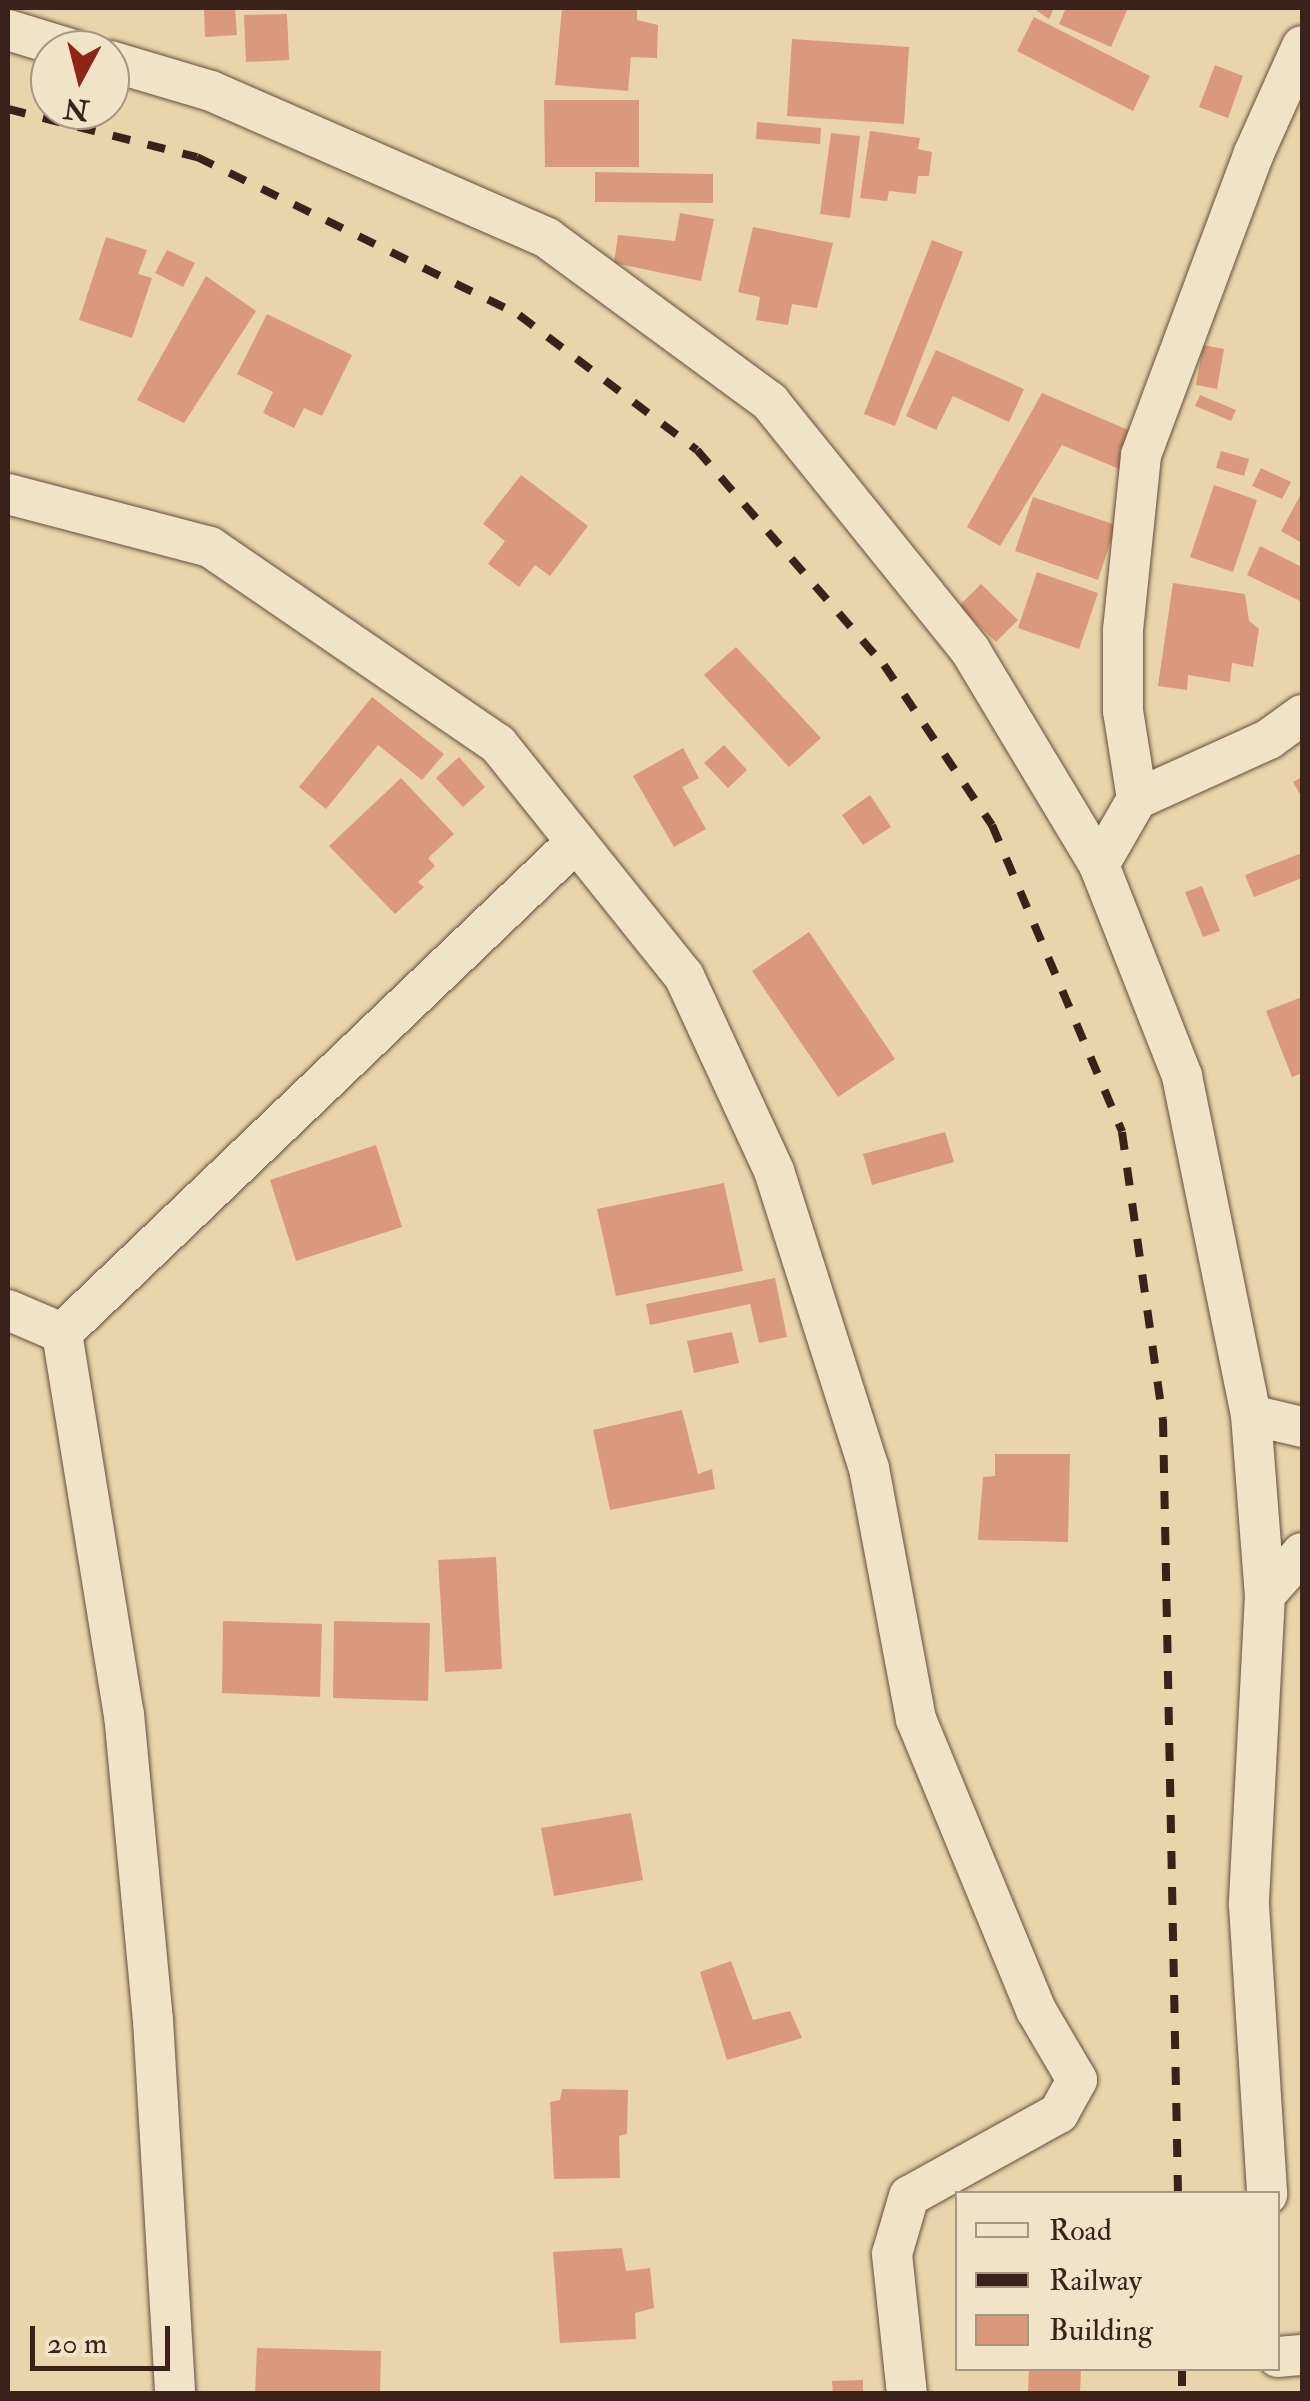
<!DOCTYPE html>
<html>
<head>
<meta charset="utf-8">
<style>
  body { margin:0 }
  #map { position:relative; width:1310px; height:2401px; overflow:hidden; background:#ead4ab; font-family:"IM FELL Double Pica",serif }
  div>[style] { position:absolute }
  .building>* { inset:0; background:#da997b }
  .roads { filter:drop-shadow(0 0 2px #664e3e) drop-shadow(0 0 2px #664e3e) }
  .street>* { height:40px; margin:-20px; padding:0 20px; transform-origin:20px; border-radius:20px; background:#f1e3c8 }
  .rail>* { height:8px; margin-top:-4px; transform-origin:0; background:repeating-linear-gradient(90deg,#3a221a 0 18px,transparent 0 36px) }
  span { translate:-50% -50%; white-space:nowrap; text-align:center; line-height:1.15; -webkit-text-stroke:10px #f1e3c8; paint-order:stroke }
  .frame { position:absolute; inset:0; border:10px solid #3a221a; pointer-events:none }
  .legend { position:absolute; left:955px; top:2191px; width:325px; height:180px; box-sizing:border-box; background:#f1e3c8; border:2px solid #a89682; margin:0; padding:12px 18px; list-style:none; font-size:30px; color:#3a221a }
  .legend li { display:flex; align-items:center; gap:20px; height:50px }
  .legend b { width:50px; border:2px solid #a89682 }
  .north { position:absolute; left:30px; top:30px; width:100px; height:100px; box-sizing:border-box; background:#f1e3c8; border:2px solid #a89682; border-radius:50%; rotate:187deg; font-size:28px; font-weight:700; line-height:40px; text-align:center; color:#3a221a }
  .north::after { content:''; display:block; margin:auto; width:35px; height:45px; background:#8f2418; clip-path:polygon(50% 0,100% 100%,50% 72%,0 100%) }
  .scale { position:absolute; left:30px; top:2326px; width:140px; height:45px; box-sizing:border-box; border:5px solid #3a221a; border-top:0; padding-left:12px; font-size:30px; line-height:35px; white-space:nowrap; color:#3a221a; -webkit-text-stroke:8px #f1e3c8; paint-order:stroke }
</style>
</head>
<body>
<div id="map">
  <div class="building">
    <i style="clip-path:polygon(204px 8px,235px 8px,237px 35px,205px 37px)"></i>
    <i style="clip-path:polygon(562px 8px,637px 8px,637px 20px,658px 25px,657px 58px,631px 57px,628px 91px,555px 85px)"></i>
    <i style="clip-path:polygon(1033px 8px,1054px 8px,1049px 19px)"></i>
    <i style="clip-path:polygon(1066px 8px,1128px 8px,1111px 47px,1059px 24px)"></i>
    <i style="clip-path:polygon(287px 14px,289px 60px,246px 62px,244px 15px)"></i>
    <i style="clip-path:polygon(1034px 17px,1150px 76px,1133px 111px,1017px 51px)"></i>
    <i style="clip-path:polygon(792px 39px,909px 47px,904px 124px,787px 116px)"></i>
    <i style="clip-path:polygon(1215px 65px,1243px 76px,1228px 118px,1199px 107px)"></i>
    <i style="clip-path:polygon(544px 100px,639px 100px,639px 167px,545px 167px)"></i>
    <i style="clip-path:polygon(757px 122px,821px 128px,820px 144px,756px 139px)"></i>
    <i style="clip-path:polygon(870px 131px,920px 138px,918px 149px,932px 152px,929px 176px,918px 176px,916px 194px,889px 191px,887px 201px,860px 198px)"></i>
    <i style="clip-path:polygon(831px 133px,860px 136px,850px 218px,820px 214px)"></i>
    <i style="clip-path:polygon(595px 172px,713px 174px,713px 203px,595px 202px)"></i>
    <i style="clip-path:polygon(680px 213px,714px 219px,701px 281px,614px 263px,618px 235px,675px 241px)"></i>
    <i style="clip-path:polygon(753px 227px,833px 243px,817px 308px,792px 304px,788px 325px,756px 320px,760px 297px,738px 292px)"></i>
    <i style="clip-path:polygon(106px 237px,147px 250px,138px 274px,152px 278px,132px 338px,79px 320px)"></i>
    <i style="clip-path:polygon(932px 240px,963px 252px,895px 426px,864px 414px)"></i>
    <i style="clip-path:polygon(167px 250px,195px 263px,183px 287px,155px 273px)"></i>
    <i style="clip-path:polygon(206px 276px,256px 311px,184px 423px,137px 400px)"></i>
    <i style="clip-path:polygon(267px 314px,352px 355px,322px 416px,304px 408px,294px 428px,263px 413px,273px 392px,237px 374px)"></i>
    <i style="clip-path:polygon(1203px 345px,1224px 349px,1217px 389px,1196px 385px)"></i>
    <i style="clip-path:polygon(936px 350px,1024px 389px,1009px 422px,953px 396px,936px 430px,906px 416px)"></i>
    <i style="clip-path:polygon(1042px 393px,1142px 436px,1124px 471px,1062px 445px,1000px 546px,967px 527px)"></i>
    <i style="clip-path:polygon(1200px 395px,1236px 410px,1231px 421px,1195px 406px)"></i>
    <i style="clip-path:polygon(1221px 451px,1249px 459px,1244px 476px,1216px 468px)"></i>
    <i style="clip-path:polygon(1261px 468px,1291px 482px,1282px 499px,1252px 486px)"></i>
    <i style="clip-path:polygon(521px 475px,588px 526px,550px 576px,535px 565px,519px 587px,488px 564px,505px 541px,483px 524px)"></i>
    <i style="clip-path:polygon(1214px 485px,1257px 500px,1233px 572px,1190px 557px)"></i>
    <i style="clip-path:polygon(1302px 492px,1302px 543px,1281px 531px)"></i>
    <i style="clip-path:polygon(1033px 497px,1116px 525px,1098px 580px,1015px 551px)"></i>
    <i style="clip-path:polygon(1260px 546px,1302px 567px,1302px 602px,1247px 575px)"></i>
    <i style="clip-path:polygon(1037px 572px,1098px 593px,1079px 649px,1018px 628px)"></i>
    <i style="clip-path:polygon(1173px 583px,1245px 594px,1249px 621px,1259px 629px,1253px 667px,1232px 663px,1230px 682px,1188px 675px,1187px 690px,1158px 686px)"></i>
    <i style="clip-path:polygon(981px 584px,1018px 620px,996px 642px,959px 606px)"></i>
    <i style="clip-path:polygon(736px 647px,821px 738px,789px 767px,704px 675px)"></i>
    <i style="clip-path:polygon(372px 697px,444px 754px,422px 780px,378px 745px,326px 809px,299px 787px)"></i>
    <i style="clip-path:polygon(724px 745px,747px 770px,728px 788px,704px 763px)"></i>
    <i style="clip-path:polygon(683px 748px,699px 778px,682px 787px,706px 829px,674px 847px,633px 776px)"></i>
    <i style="clip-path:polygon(459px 757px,485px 787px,463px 807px,436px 778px)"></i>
    <i style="clip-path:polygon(1302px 777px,1302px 798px,1293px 782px)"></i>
    <i style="clip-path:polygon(401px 778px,454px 834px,428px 858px,435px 866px,418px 882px,424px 887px,395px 914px,329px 846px)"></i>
    <i style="clip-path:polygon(870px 795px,891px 827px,863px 845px,842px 815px)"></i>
    <i style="clip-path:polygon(1302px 853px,1302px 878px,1254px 897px,1245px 875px)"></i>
    <i style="clip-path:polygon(1202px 886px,1220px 931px,1203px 937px,1185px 892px)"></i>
    <i style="clip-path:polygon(809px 932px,895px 1059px,838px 1097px,752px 971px)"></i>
    <i style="clip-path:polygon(1302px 997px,1302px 1073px,1292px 1077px,1266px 1011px)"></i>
    <i style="clip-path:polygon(945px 1132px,954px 1162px,872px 1185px,863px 1154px)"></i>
    <i style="clip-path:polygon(376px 1145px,402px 1227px,296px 1261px,270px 1180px)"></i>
    <i style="clip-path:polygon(724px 1183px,743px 1271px,616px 1296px,597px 1209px)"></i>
    <i style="clip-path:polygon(775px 1278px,787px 1337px,759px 1343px,750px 1304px,650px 1325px,646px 1304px)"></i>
    <i style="clip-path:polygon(732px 1332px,739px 1363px,694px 1373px,687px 1341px)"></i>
    <i style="clip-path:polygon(682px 1410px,698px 1474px,712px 1469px,715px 1489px,610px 1510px,593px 1430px)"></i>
    <i style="clip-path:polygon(995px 1454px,1070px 1454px,1068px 1542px,978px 1540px,983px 1477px,995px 1476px)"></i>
    <i style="clip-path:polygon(496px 1557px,502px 1669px,445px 1672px,438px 1560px)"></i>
    <i style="clip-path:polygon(223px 1621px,322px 1624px,320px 1697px,222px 1693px)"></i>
    <i style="clip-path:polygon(334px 1621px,430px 1623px,428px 1701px,333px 1698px)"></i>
    <i style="clip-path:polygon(631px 1813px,643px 1880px,554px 1896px,541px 1828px)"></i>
    <i style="clip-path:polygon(731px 1961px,753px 2020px,790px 2011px,802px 2038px,727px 2060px,700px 1972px)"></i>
    <i style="clip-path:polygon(562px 2089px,628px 2090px,627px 2134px,619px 2136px,620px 2178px,554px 2179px,550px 2102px,560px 2100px)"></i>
    <i style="clip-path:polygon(622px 2248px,626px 2271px,650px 2268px,654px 2308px,635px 2313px,636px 2339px,560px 2343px,553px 2252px)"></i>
    <i style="clip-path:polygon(257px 2348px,381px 2351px,380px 2394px,255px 2394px)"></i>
    <i style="clip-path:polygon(1029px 2368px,1081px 2368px,1080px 2394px,1028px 2394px)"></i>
    <i style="clip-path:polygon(863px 2380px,863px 2394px,833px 2394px,832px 2381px)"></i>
  </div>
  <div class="roads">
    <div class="street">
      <i style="left:8px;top:30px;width:69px;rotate:16.9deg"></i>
      <i style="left:110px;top:61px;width:105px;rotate:16.5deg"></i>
      <i style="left:211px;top:91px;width:367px;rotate:23.6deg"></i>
      <i style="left:547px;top:238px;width:277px;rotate:36.3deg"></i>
      <i style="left:770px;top:402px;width:319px;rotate:51.1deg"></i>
      <i style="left:970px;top:650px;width:251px;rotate:59deg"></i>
      <i style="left:1099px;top:865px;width:227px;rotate:68.5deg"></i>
      <i style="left:1182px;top:1076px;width:346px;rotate:78.5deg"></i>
      <i style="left:1251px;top:1415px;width:181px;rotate:85.6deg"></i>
      <i style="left:1265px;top:1595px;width:310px;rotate:93deg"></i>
      <i style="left:1249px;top:1905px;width:290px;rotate:86.4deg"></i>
      <i style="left:8px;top:494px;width:209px;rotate:14.7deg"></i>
      <i style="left:210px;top:547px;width:349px;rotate:34.4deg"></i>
      <i style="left:498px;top:744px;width:297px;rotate:51.3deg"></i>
      <i style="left:684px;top:976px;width:215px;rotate:65.2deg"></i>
      <i style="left:774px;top:1171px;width:312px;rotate:72.3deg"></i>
      <i style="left:869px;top:1468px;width:255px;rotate:79.4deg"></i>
      <i style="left:916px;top:1719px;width:315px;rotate:67.6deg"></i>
      <i style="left:1036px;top:2010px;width:81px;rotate:59.6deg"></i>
      <i style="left:1077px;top:2080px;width:38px;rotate:119deg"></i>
      <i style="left:1059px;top:2113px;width:171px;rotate:151deg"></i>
      <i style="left:909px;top:2196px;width:60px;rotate:106.3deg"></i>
      <i style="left:892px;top:2254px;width:141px;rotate:83.9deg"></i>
      <i style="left:1137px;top:799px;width:89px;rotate:-99deg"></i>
      <i style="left:1123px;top:711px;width:81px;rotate:-90deg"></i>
      <i style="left:1123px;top:630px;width:176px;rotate:-84.1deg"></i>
      <i style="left:1141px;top:455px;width:322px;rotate:-69.5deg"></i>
      <i style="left:1254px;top:153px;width:117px;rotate:-65.8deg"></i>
      <i style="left:1099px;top:865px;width:76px;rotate:-60.1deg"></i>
      <i style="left:1137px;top:799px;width:145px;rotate:-24.4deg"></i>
      <i style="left:1269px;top:739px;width:41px;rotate:-36deg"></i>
      <i style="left:8px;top:1310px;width:59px;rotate:23.1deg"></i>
      <i style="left:62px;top:1333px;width:386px;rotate:80.8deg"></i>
      <i style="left:124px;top:1714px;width:307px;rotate:84.6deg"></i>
      <i style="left:153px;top:2020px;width:375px;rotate:86.6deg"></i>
      <i style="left:62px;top:1333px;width:711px;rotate:-43.69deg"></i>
      <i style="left:1251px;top:1415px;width:52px;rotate:13.2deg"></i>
      <i style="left:1265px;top:1595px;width:56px;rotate:-48.6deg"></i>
      <i style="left:1278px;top:2357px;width:24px;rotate:-5deg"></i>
    </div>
  </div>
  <div class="rail">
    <i style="left:8px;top:109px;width:195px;rotate:14.3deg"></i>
    <i style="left:197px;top:157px;width:359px;rotate:26.1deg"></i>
    <i style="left:519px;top:315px;width:223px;rotate:37.2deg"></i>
    <i style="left:697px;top:450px;width:285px;rotate:49deg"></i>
    <i style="left:884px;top:665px;width:193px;rotate:56deg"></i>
    <i style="left:992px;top:825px;width:333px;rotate:67deg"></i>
    <i style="left:1122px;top:1132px;width:290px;rotate:81.9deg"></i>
    <i style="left:1163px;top:1419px;width:775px;rotate:88.89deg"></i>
    <i style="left:1182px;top:2368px;width:26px;rotate:90deg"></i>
  </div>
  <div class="frame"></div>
  <ul class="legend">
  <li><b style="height:12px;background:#f1e3c8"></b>Road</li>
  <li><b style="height:12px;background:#3a221a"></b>Railway</li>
  <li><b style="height:28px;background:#da997b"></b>Building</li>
  </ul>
  <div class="north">N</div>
  <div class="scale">20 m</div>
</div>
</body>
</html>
